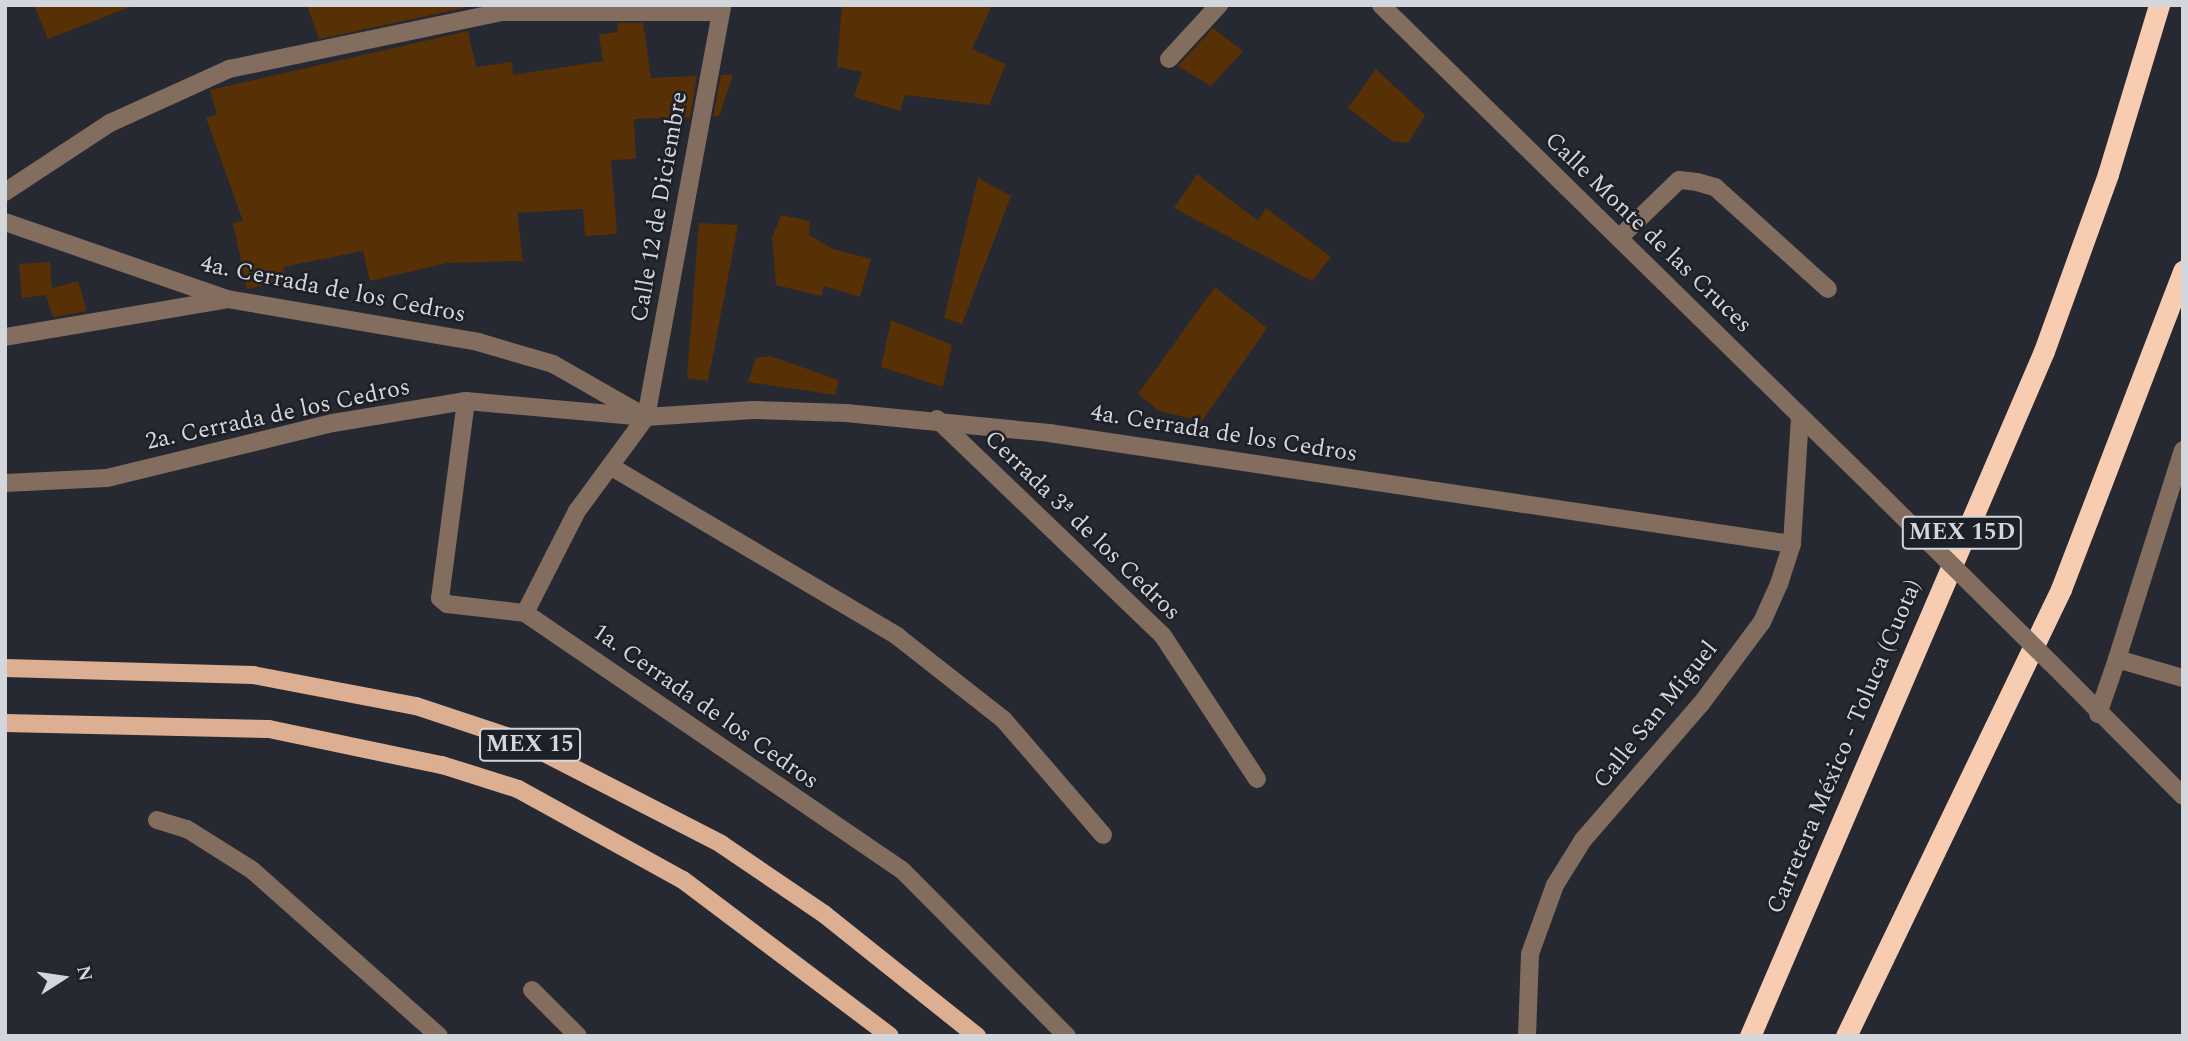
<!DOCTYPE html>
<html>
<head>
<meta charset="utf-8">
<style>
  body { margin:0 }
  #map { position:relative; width:2188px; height:1041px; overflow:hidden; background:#262931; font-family:Spectral,serif }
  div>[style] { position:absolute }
  .building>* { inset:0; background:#583005 }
  .minor>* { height:18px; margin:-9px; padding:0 9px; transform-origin:9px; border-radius:9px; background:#826d5e }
  .major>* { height:18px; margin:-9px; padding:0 9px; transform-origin:9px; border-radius:9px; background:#dcaf92 }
  .highway>* { height:21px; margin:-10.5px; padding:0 10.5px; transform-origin:10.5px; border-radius:10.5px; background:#f8ccb0 }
  .minor-bridge>* { height:18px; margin:-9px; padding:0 9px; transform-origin:9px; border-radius:9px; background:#826d5e }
  span { translate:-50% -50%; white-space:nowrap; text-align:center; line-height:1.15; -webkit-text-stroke:5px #1d2027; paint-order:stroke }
  .shield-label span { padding:2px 5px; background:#1d2027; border:2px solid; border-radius:5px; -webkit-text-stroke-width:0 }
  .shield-label { font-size:23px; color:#d3d6db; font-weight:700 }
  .street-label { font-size:24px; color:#d3d6db }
  .frame { position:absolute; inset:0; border:7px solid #d3d6db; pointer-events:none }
  .north { position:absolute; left:28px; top:943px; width:70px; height:70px; -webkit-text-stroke:5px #1d2027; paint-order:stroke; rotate:78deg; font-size:19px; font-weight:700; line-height:28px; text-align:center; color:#d3d6db }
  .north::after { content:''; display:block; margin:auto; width:24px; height:32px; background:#d3d6db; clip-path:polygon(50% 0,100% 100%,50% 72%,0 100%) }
</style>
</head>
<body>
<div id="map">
  <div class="building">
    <i style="clip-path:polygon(34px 5px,130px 5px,130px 7px,48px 39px)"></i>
    <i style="clip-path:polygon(307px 5px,463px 5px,464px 8px,319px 39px)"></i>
    <i style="clip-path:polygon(842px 5px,992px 5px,972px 49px,1006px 64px,989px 105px,905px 95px,900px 111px,854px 97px,862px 72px,837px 67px)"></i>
    <i style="clip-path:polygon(618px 23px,643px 23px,651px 78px,697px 76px,690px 117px,634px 119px,636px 159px,611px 160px,617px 234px,585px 236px,583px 209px,517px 213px,523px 261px,447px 263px,370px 281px,363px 251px,283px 267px,286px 281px,247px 289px,233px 223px,243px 221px,206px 118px,217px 115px,210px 90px,468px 31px,476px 67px,512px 62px,513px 75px,603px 61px,599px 35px,617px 32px)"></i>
    <i style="clip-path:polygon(1213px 28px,1243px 51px,1211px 86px,1178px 66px)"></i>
    <i style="clip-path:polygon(1376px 69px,1425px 115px,1408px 143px,1392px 141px,1348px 108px)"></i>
    <i style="clip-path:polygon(721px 75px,733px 75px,719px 116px,713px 117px)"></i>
    <i style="clip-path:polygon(1197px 174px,1258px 221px,1266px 208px,1331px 257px,1312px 281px,1174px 208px)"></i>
    <i style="clip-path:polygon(978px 178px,1011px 196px,962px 324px,944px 318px)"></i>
    <i style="clip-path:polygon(781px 215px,810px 221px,809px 235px,833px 249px,871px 259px,860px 297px,824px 286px,821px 296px,776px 285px,772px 238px)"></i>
    <i style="clip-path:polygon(699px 223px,738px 225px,708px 381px,687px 378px)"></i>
    <i style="clip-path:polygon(50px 262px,52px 288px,78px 281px,87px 311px,53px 317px,46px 295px,22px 298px,19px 264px)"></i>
    <i style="clip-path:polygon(1215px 287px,1267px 328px,1202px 421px,1159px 411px,1138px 394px)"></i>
    <i style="clip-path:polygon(891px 320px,952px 345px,943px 387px,881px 367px)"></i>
    <i style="clip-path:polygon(770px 356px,839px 380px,835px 395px,748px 382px,756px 358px)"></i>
  </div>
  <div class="minor">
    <i style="left:1381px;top:5px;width:700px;rotate:44.42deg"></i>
    <i style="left:1169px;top:59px;width:74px;rotate:-47.2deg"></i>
    <i style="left:5px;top:192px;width:126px;rotate:-33.3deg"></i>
    <i style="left:110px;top:123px;width:131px;rotate:-24.4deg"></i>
    <i style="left:229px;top:69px;width:279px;rotate:-11.8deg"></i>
    <i style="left:502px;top:12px;width:218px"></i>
    <i style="left:5px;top:222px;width:235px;rotate:19.1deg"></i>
    <i style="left:227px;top:299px;width:255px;rotate:9.7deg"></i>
    <i style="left:478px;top:342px;width:78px;rotate:16.3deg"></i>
    <i style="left:553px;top:364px;width:107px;rotate:29.7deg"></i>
    <i style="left:1619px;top:238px;width:83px;rotate:-44deg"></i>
    <i style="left:1679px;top:180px;width:18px;rotate:6deg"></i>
    <i style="left:1697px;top:182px;width:19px;rotate:16deg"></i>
    <i style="left:1715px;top:187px;width:152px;rotate:42.1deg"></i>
    <i style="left:5px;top:337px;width:222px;rotate:-9.6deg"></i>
    <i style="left:466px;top:401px;width:199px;rotate:97.5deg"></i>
    <i style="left:440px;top:598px;width:9px;rotate:41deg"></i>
    <i style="left:447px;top:604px;width:79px;rotate:6.6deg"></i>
    <i style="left:525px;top:613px;width:456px;rotate:34.3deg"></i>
    <i style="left:902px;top:870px;width:234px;rotate:45.2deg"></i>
    <i style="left:937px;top:419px;width:313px;rotate:43.8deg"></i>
    <i style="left:1163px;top:636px;width:171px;rotate:56.7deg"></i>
    <i style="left:610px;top:466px;width:334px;rotate:30.6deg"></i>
    <i style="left:897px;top:636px;width:135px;rotate:38.1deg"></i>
    <i style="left:1003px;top:719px;width:153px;rotate:49.2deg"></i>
    <i style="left:5px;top:483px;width:102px;rotate:-2.8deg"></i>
    <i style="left:107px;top:478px;width:233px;rotate:-13.7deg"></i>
    <i style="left:333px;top:423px;width:135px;rotate:-9.4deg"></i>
    <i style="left:466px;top:401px;width:181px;rotate:5.1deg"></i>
    <i style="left:646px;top:417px;width:107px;rotate:-3.7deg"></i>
    <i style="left:753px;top:410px;width:93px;rotate:1.8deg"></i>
    <i style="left:846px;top:413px;width:204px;rotate:5.6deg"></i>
    <i style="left:1049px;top:433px;width:751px;rotate:8.5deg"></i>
    <i style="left:525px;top:613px;width:114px;rotate:-63deg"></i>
    <i style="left:577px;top:511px;width:117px;rotate:-53.7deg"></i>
    <i style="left:646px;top:417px;width:419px;rotate:-79.5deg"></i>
    <i style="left:2117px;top:659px;width:219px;rotate:-72.5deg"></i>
    <i style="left:2051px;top:663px;width:187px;rotate:45.2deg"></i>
    <i style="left:2098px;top:714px;width:58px;rotate:-70.9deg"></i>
    <i style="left:2117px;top:659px;width:69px;rotate:16.1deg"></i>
    <i style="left:157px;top:820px;width:31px;rotate:17deg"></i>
    <i style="left:187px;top:829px;width:77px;rotate:32.2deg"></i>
    <i style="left:252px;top:870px;width:250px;rotate:41.6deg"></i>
    <i style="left:532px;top:990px;width:65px;rotate:45deg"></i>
    <i style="left:1527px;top:1036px;width:82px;rotate:-87.9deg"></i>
    <i style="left:1530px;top:954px;width:73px;rotate:-70.1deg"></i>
    <i style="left:1555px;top:885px;width:53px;rotate:-58.1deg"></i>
    <i style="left:1583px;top:840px;width:180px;rotate:-49.1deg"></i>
    <i style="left:1701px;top:704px;width:102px;rotate:-53.4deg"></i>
    <i style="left:1762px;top:622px;width:42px;rotate:-65.9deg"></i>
    <i style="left:1779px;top:584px;width:42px;rotate:-72deg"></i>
    <i style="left:1792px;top:544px;width:128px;rotate:-86.4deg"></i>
  </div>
  <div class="major">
    <i style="left:5px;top:668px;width:248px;rotate:1.6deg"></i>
    <i style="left:253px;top:675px;width:166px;rotate:10.8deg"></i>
    <i style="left:416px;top:706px;width:111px;rotate:18.4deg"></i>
    <i style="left:521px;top:741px;width:225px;rotate:27.2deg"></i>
    <i style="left:721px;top:844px;width:125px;rotate:34.2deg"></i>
    <i style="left:824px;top:914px;width:196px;rotate:38.6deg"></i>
    <i style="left:5px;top:723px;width:264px;rotate:1.3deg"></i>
    <i style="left:269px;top:729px;width:177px;rotate:11.8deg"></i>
    <i style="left:442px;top:765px;width:80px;rotate:17.5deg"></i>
    <i style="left:518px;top:789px;width:188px;rotate:28.9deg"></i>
    <i style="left:683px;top:880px;width:259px;rotate:37deg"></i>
  </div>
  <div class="highway">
    <i style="left:1750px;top:1036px;width:745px;rotate:-66.77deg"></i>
    <i style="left:2044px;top:351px;width:188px;rotate:-70.1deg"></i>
    <i style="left:2108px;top:174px;width:177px;rotate:-73.2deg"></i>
    <i style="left:1846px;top:1036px;width:496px;rotate:-64.3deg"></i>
    <i style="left:2061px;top:589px;width:341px;rotate:-69deg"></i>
  </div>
  <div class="minor-bridge">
    <i style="left:1881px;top:495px;width:239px;rotate:44.7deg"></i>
  </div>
  <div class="shield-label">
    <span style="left:1962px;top:533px">MEX 15D</span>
    <span style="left:530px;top:745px">MEX 15</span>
  </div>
  <div class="street-label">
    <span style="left:660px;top:207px;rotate:-80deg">Calle 12 de Diciembre</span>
    <span style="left:1648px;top:233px;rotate:44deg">Calle Monte de las Cruces</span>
    <span style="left:333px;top:290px;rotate:11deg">4a. Cerrada de los Cedros</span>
    <span style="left:278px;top:415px;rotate:-12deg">2a. Cerrada de los Cedros</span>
    <span style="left:1224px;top:434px;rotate:9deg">4a. Cerrada de los Cedros</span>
    <span style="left:1082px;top:526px;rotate:44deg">Cerrada 3ª de los Cedros</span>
    <span style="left:705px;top:707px;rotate:35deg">1a. Cerrada de los Cedros</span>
    <span style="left:1656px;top:715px;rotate:-51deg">Calle San Miguel</span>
    <span style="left:1845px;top:747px;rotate:-67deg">Carretera México - Toluca (Cuota)</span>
  </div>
  <div class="frame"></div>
  <div class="north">N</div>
</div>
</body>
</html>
